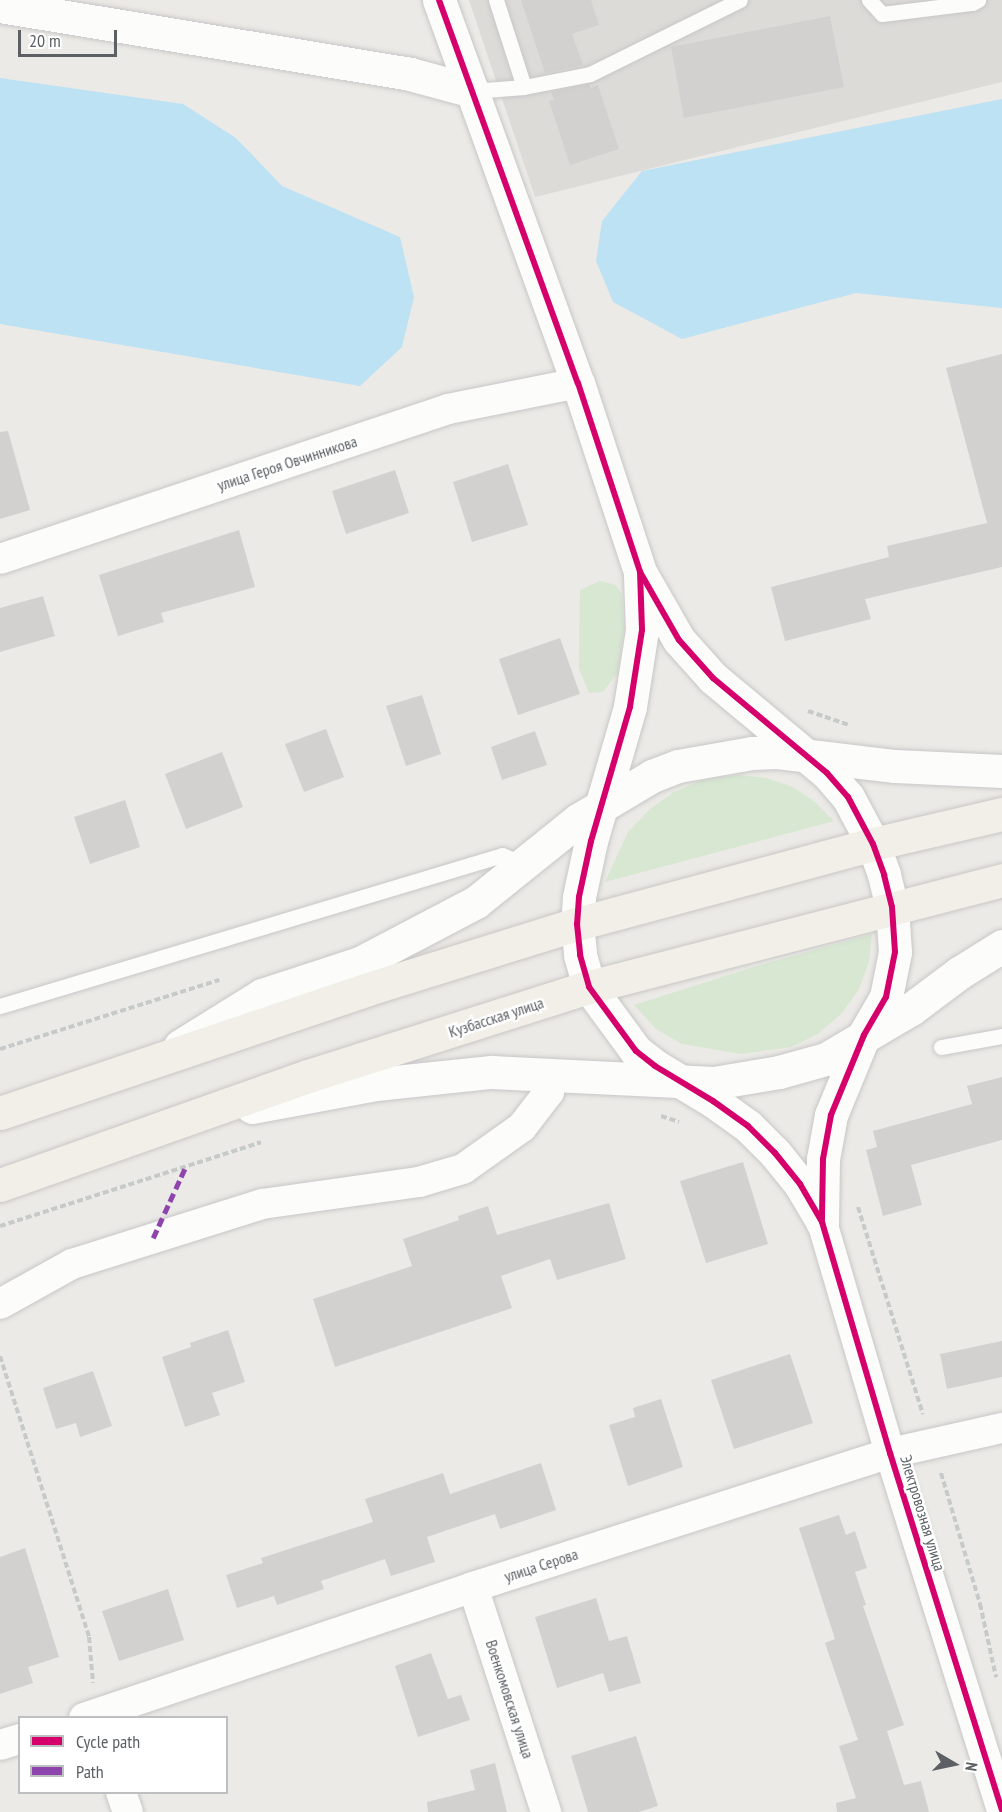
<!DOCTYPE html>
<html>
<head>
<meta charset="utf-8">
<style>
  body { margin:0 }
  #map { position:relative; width:1002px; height:1812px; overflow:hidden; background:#eceae6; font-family:"PT Sans Narrow",sans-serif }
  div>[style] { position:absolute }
  .industrial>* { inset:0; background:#dddbd8 }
  .green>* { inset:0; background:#d7e7d2 }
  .water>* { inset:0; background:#bce2f4 }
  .building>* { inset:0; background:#d3d1d0 }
  .path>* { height:4px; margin-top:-2px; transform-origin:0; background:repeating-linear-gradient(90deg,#c6cac8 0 6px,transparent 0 9px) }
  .roads { filter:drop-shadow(0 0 2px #c8c7c7) drop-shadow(0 0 2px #c8c7c7) }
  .service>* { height:15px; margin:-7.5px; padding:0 7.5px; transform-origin:7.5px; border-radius:7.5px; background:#fcfcfb }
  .minor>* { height:30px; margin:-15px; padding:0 15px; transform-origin:15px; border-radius:15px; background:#fcfcfb }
  .tertiary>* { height:33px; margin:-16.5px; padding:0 16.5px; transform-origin:16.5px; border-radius:16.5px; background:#fcfcfb }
  .primary>* { height:33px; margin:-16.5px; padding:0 16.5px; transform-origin:16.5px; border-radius:16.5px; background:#f2efe8 }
  .quiet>* { height:4.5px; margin-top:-2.25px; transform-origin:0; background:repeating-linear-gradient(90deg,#8e44ad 0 9px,transparent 0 13.5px) }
  .cycleway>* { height:6px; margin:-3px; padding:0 3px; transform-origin:3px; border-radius:3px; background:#d6006c }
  span { translate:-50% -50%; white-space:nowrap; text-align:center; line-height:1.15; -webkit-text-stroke:5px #fff; paint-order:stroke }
  .street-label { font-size:16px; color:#5c6064 }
  .legend { position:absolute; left:18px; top:1716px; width:210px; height:78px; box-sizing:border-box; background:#fff; border:2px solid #bebfc1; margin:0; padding:8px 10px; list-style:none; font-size:18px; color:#5c6064 }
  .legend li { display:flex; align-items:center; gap:12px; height:30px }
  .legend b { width:30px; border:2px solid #bebfc1 }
  .north { position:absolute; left:924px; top:1734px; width:60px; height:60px; -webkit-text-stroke:4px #fff; paint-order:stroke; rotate:99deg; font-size:16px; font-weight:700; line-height:24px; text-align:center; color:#5c6064 }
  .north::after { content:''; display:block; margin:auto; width:21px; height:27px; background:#5c6064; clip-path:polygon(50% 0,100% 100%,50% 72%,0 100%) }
  .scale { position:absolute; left:18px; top:30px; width:99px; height:27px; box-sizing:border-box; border:3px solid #5c6064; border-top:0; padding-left:8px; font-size:18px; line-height:21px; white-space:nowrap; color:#5c6064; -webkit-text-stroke:4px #fff; paint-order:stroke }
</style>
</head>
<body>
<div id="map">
  <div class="industrial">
    <i style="clip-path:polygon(469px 0,1002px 0,1002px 82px,535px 197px)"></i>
  </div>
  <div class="green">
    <i style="clip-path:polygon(600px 581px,616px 585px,622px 595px,624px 628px,618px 672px,603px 692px,589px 693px,579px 669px,580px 590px)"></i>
    <i style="clip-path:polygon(739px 775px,766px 778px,793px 787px,815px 802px,834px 821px,605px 882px,628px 832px,650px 809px,674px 792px,702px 780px)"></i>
    <i style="clip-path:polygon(872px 934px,869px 962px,859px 989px,842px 1013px,818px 1034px,791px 1047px,741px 1054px,682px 1044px,656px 1029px,634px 1005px,760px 965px)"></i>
  </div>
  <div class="water">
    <i style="clip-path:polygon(0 78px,183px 104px,236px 138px,282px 186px,400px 237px,414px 297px,402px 347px,360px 386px,0 324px)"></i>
    <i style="clip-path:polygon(1002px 99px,1002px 308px,856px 293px,682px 339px,613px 302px,596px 261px,602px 221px,642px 171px)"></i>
  </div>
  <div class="building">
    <i style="clip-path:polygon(521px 0,591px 0,599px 25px,572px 34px,583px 65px,545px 73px)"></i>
    <i style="clip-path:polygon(830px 16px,844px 87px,684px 118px,671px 47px)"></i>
    <i style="clip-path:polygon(589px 84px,591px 88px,598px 85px,619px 149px,570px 165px,549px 101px,554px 100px,551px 92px)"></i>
    <i style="clip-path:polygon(1002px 354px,1002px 567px,865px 599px,871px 619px,785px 641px,771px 587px,889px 557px,887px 546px,987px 523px,946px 368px)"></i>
    <i style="clip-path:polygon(8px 431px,30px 510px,0 519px,0 432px)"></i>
    <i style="clip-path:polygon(508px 464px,528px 525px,472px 542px,453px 482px)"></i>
    <i style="clip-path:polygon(395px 470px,409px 513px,346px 534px,332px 491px)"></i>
    <i style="clip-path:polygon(239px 530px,255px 587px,161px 613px,164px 622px,118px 636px,99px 575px)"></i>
    <i style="clip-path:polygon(43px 596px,55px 636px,0 652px,0 608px)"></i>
    <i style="clip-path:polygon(560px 638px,580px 694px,518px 715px,499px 659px)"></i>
    <i style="clip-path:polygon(422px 695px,441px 754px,406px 766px,386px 706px)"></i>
    <i style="clip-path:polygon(326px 729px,344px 777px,304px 792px,285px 744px)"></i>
    <i style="clip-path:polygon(535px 731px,547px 765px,502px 780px,491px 747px)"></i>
    <i style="clip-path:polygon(222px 752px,243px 807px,186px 829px,165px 774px)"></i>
    <i style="clip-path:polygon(125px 800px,140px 847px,90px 864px,74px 817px)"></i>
    <i style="clip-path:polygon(1002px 1077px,1002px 1140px,911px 1165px,922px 1205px,883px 1216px,866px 1150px,877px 1147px,873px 1131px,972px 1104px,967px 1086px)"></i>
    <i style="clip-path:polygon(743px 1162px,768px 1244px,706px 1263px,680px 1181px)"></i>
    <i style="clip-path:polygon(609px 1203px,626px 1259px,557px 1280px,550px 1259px,501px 1276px,512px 1308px,335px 1367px,313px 1299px,412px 1266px,403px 1239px,459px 1220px,458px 1216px,488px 1206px,497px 1235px)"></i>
    <i style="clip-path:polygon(228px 1330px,245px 1382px,212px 1393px,220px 1415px,185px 1427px,162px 1357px,191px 1347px,190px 1343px)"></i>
    <i style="clip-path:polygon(1002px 1341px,1002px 1377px,947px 1389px,940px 1354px)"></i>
    <i style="clip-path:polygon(790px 1354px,813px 1423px,734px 1449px,711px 1380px)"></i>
    <i style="clip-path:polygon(93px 1371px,112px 1426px,80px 1437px,76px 1423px,56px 1429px,43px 1388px)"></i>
    <i style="clip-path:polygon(661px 1399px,683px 1467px,628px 1486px,609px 1425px,635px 1417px,633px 1408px)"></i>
    <i style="clip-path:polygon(541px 1463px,556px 1510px,500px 1529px,495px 1514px,427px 1537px,435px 1562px,391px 1576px,385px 1559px,321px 1581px,324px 1589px,277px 1605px,274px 1596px,237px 1608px,226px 1575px,263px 1563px,261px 1558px,373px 1522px,365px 1499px,443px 1473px,450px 1494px)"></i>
    <i style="clip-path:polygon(839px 1515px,846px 1535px,855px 1531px,867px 1568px,855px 1572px,866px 1605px,863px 1606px,904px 1725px,887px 1731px,904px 1785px,921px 1781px,929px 1812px,837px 1812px,836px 1803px,856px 1798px,839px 1746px,858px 1740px,825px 1643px,835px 1639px,799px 1528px)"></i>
    <i style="clip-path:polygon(25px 1548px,59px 1657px,28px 1667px,33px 1683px,0 1694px,0 1557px)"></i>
    <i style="clip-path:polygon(168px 1589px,184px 1640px,119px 1661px,102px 1611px)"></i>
    <i style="clip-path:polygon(596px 1598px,609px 1641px,627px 1636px,641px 1683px,609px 1692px,603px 1673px,557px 1688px,535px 1617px)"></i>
    <i style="clip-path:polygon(431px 1653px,448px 1699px,461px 1695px,470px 1720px,418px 1737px,395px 1666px)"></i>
    <i style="clip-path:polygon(636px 1736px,658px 1806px,639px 1812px,588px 1812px,571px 1756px)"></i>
    <i style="clip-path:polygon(495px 1763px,507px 1812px,428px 1812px,427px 1802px,475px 1790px,470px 1770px)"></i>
  </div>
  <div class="path">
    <i style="left:808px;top:711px;width:43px;rotate:18.9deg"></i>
    <i style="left:0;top:1049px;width:230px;rotate:-17.5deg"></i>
    <i style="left:661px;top:1116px;width:19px;rotate:18deg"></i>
    <i style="left:858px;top:1207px;width:217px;rotate:72.6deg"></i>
    <i style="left:0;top:1226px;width:274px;rotate:-17.8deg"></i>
    <i style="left:0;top:1356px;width:295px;rotate:72.4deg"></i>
    <i style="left:89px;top:1637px;width:46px;rotate:85deg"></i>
    <i style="left:941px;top:1473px;width:137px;rotate:73.4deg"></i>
    <i style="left:980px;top:1604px;width:75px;rotate:77.6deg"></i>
  </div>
  <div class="roads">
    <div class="service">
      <i style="left:496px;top:0;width:91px;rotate:72.2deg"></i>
      <i style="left:869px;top:0;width:19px;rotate:47deg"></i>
      <i style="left:882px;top:14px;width:91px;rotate:-7deg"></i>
      <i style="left:972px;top:3px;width:7px;rotate:-27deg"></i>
      <i style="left:473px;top:91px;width:51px;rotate:-4.5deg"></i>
      <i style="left:524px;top:87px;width:67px;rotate:-11.1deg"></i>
      <i style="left:590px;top:74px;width:167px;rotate:-26.3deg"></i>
      <i style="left:0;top:1006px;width:524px;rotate:-16.74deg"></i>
      <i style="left:502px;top:855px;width:21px;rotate:23deg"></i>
      <i style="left:941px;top:1047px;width:62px;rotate:-10.2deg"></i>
    </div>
    <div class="minor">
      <i style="left:0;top:559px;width:472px;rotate:-18.5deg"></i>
      <i style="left:448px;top:409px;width:133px;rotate:-11.3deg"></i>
      <i style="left:822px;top:1222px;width:241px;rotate:73.6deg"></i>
      <i style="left:890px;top:1453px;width:374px;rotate:72.6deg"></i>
      <i style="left:0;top:1304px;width:82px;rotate:-29.1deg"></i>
      <i style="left:72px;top:1264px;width:199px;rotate:-17.5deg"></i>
      <i style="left:262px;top:1204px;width:159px;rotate:-8deg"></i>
      <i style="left:419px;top:1182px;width:46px;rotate:-16.5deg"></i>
      <i style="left:463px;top:1169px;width:72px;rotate:-35.4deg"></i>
      <i style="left:522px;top:1127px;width:44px;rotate:-52.4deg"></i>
      <i style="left:549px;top:1092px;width:18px;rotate:-84deg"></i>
      <i style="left:473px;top:1587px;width:237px;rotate:72deg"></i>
      <i style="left:84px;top:1718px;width:410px;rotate:-18.6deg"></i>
      <i style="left:473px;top:1587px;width:438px;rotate:-17.8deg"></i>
      <i style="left:890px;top:1453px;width:115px;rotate:-12.6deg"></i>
      <i style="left:0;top:1745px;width:21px;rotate:-17deg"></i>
      <i style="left:121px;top:1792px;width:21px;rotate:71deg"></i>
    </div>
    <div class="tertiary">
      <i style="left:439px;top:0;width:407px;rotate:70.1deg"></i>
      <i style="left:578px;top:383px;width:199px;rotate:71.8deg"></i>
      <i style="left:640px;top:572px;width:78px;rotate:60.2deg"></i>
      <i style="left:679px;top:640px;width:51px;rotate:48.2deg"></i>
      <i style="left:713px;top:678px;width:148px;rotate:39.8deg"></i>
      <i style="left:827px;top:773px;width:32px;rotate:49deg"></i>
      <i style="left:848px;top:797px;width:53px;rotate:62deg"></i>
      <i style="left:873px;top:844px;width:33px;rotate:70deg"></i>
      <i style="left:884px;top:875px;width:33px;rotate:76deg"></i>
      <i style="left:892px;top:907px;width:45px;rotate:86.2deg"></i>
      <i style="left:895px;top:952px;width:46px;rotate:101.3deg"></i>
      <i style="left:886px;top:997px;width:44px;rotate:120.1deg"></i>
      <i style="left:864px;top:1035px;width:87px;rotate:112.4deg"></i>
      <i style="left:831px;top:1115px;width:45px;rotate:100.3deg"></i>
      <i style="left:823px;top:1159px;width:63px;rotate:90.9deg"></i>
      <i style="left:0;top:6px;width:416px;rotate:9.4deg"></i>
      <i style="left:410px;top:74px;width:65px;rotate:15.1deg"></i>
      <i style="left:640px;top:576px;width:54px;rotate:87.9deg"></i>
      <i style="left:642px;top:630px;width:78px;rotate:98.9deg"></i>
      <i style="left:630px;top:707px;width:140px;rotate:106.2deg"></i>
      <i style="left:591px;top:841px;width:57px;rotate:102.1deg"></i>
      <i style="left:579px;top:897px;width:27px;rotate:94deg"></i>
      <i style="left:577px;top:924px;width:31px;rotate:84deg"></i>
      <i style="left:580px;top:955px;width:33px;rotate:74deg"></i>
      <i style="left:589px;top:987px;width:79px;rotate:53.7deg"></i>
      <i style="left:636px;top:1051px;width:24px;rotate:38deg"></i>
      <i style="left:655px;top:1066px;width:68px;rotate:31.1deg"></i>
      <i style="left:713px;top:1101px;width:43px;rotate:35.5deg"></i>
      <i style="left:748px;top:1126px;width:38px;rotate:45deg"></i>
      <i style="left:775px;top:1153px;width:40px;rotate:51deg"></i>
      <i style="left:800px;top:1184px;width:43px;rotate:59.3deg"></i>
      <i style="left:180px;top:1046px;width:97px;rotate:-31.9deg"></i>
      <i style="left:262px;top:995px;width:103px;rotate:-18.1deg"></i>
      <i style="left:360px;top:963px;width:131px;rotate:-27.7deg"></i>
      <i style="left:476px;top:902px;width:131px;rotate:-38.8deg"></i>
      <i style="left:578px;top:820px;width:86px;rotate:-30.7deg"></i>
      <i style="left:652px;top:776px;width:28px;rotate:-21deg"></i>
      <i style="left:678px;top:766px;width:75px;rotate:-10deg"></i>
      <i style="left:752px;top:753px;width:25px;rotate:-2deg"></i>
      <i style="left:777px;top:752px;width:119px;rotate:6.8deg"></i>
      <i style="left:895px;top:766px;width:107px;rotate:2.7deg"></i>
      <i style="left:252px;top:1107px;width:126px;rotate:-10.5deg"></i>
      <i style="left:376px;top:1084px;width:116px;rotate:-6deg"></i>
      <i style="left:491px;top:1072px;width:223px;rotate:2.8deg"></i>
      <i style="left:714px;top:1083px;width:66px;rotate:-9.6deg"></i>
      <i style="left:779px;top:1072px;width:49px;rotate:-15.5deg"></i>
      <i style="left:826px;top:1059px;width:99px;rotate:-30.5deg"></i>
      <i style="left:911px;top:1009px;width:60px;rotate:-36.9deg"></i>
      <i style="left:959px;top:973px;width:51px;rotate:-32.1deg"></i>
    </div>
    <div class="primary">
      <i style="left:0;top:1113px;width:388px;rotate:-18.6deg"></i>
      <i style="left:368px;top:989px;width:219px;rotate:-17.3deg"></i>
      <i style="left:577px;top:924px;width:307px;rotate:-15.1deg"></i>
      <i style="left:873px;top:844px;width:132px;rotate:-13.1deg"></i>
      <i style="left:0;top:1185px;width:327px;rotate:-19.5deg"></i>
      <i style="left:308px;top:1076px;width:295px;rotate:-17.6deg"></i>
      <i style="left:589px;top:987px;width:427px;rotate:-14.5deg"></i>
    </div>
  </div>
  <div class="quiet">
    <i style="left:153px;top:1238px;width:79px;rotate:-65.4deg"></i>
  </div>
  <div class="cycleway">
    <i style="left:439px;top:0;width:407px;rotate:70.1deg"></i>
    <i style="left:578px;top:383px;width:199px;rotate:71.8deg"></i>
    <i style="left:640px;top:572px;width:78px;rotate:60.2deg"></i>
    <i style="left:679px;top:640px;width:51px;rotate:48.2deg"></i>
    <i style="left:713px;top:678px;width:148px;rotate:39.8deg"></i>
    <i style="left:827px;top:773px;width:32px;rotate:49deg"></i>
    <i style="left:848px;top:797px;width:53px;rotate:62deg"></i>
    <i style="left:873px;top:844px;width:33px;rotate:70deg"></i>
    <i style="left:884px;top:875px;width:33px;rotate:76deg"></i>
    <i style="left:892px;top:907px;width:45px;rotate:86.2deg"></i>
    <i style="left:895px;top:952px;width:46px;rotate:101.3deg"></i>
    <i style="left:886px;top:997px;width:44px;rotate:120.1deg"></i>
    <i style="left:864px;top:1035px;width:87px;rotate:112.4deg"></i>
    <i style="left:831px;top:1115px;width:45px;rotate:100.3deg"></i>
    <i style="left:823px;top:1159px;width:60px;rotate:91deg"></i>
    <i style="left:640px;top:572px;width:58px;rotate:88deg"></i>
    <i style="left:642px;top:630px;width:78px;rotate:98.9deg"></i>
    <i style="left:630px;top:707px;width:140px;rotate:106.2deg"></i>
    <i style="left:591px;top:841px;width:57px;rotate:102.1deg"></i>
    <i style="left:579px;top:897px;width:27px;rotate:94deg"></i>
    <i style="left:577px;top:924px;width:31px;rotate:84deg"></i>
    <i style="left:580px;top:955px;width:33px;rotate:74deg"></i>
    <i style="left:589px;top:987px;width:79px;rotate:53.7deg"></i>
    <i style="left:636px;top:1051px;width:24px;rotate:38deg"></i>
    <i style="left:655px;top:1066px;width:68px;rotate:31.1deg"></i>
    <i style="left:713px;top:1101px;width:43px;rotate:35.5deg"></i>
    <i style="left:748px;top:1126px;width:38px;rotate:45deg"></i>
    <i style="left:775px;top:1153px;width:40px;rotate:51deg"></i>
    <i style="left:800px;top:1184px;width:44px;rotate:59.9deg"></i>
    <i style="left:822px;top:1222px;width:241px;rotate:73.6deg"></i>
    <i style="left:890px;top:1453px;width:374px;rotate:72.6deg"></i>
  </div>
  <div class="street-label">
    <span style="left:287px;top:463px;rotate:-18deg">улица Героя Овчинникова</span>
    <span style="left:496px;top:1017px;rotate:-18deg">Кузбасская улица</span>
    <span style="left:923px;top:1513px;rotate:73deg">Электровозная улица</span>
    <span style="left:541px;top:1565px;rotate:-18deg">улица Серова</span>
    <span style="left:510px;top:1699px;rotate:72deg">Военкомовская улица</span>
  </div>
  <ul class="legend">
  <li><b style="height:8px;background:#d6006c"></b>Cycle path</li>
  <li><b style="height:8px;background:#8e44ad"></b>Path</li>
  </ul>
  <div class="north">N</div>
  <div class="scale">20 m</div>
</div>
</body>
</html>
